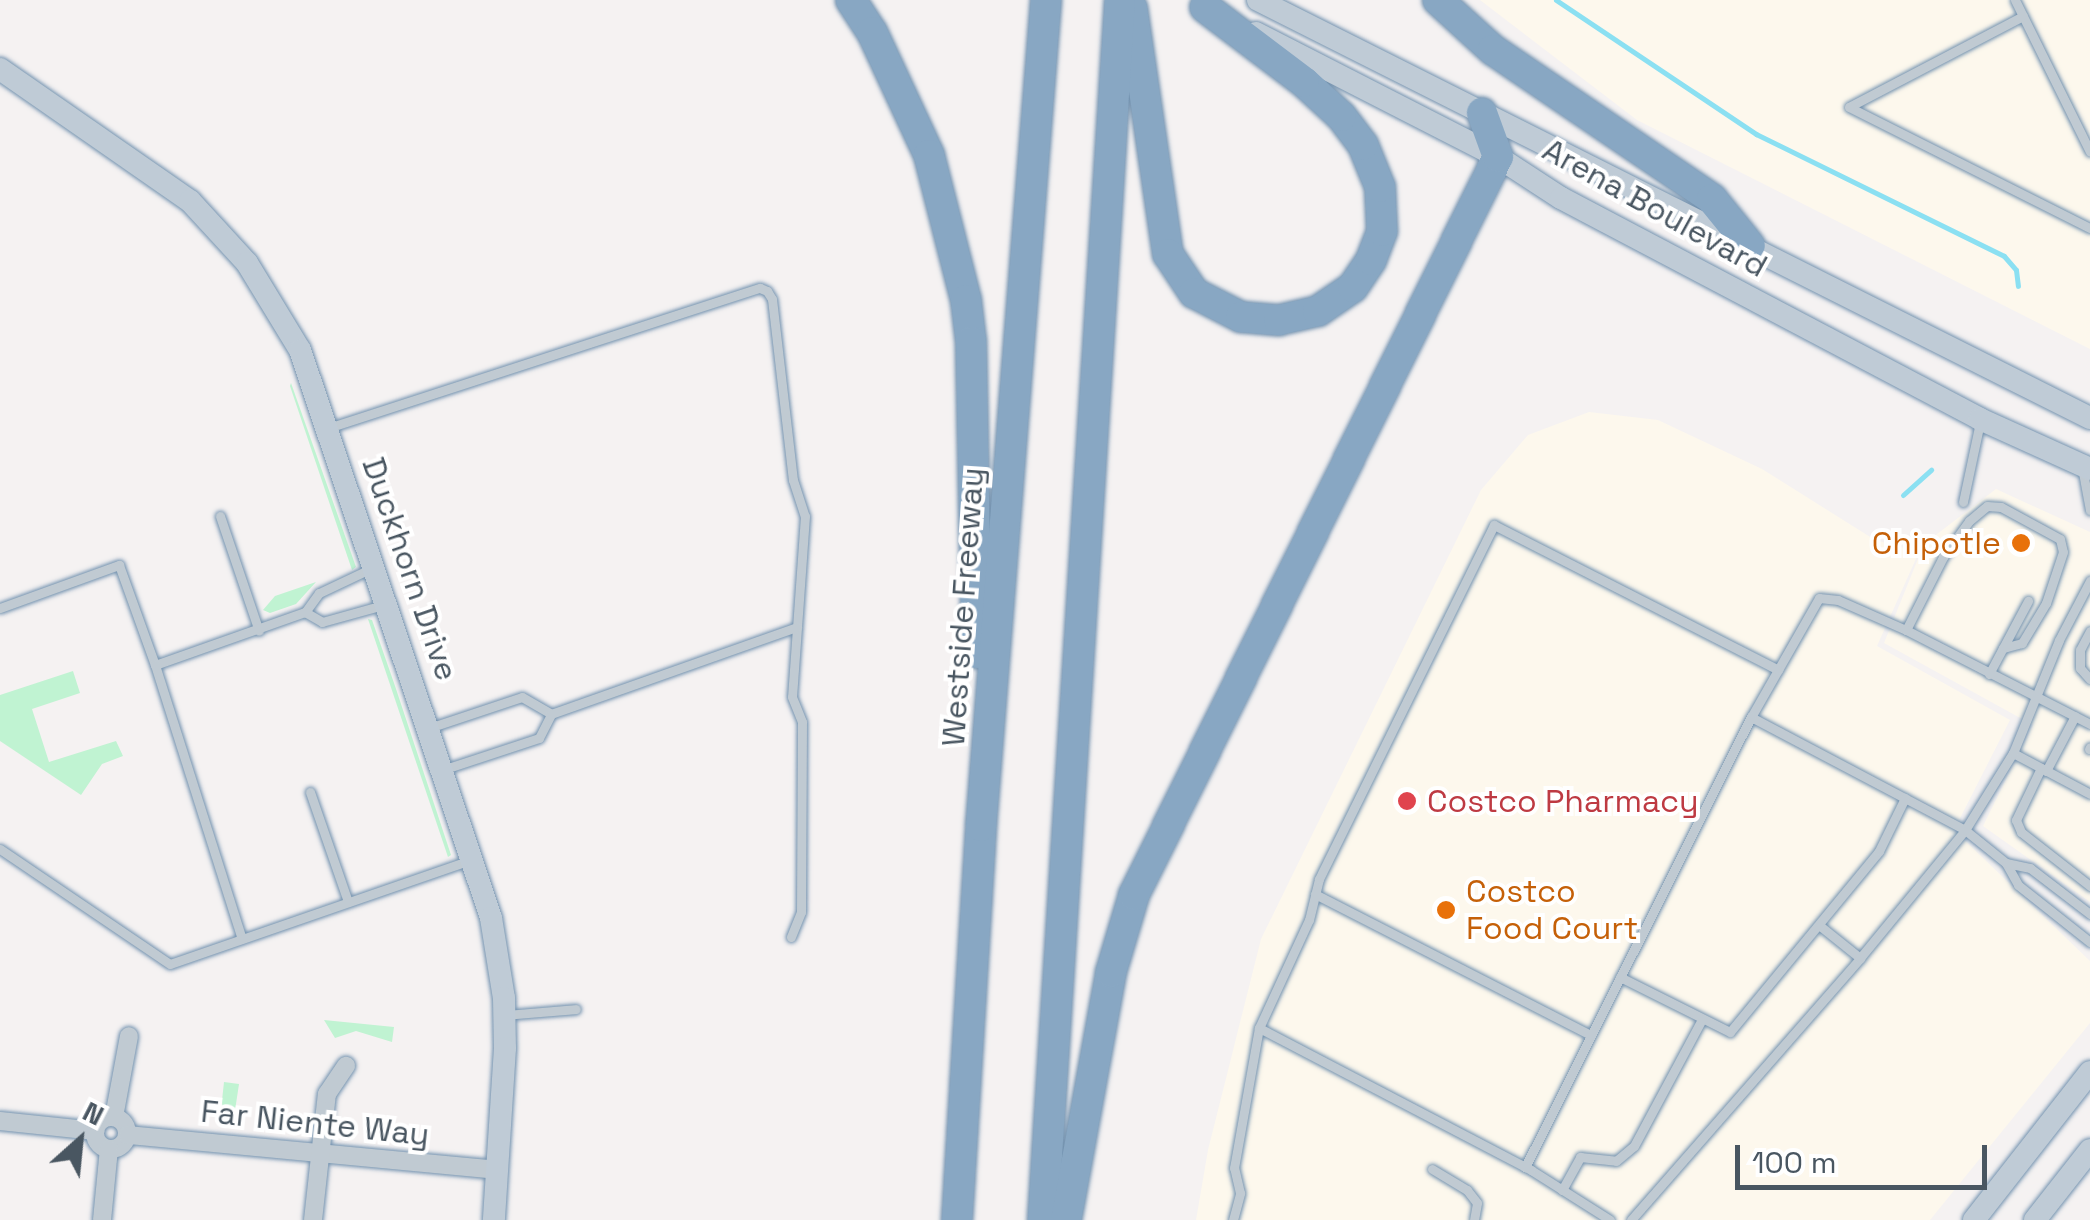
<!DOCTYPE html>
<html>
<head>
<meta charset="utf-8">
<style>
  body { margin:0 }
  #map { position:relative; width:2090px; height:1220px; overflow:hidden; background:#f5f2f2; font-family:"Space Grotesk",sans-serif }
  div>[style] { position:absolute }
  .commercial>* { inset:0; background:#fdf8ed }
  .green>* { inset:0; background:#c0f3d2 }
  .stream>* { height:5px; margin:-2.5px; padding:0 2.5px; transform-origin:2.5px; border-radius:2.5px; background:#8be0f2 }
  .roads { filter:drop-shadow(0 0 2px #7392af) drop-shadow(0 0 2px #7392af) }
  .lane>* { height:9px; margin:-4.5px; padding:0 4.5px; transform-origin:4.5px; border-radius:4.5px; background:#c0cad2 }
  .street>* { height:18px; margin:-9px; padding:0 9px; transform-origin:9px; border-radius:9px; background:#c0cad2 }
  .street>.ring { margin:-9px; padding:0; box-sizing:content-box; background:none; border:18px solid #c0cad2; border-radius:50% }
  .secondary>* { height:22px; margin:-11px; padding:0 11px; transform-origin:11px; border-radius:11px; background:#bfcbd6 }
  .highway>* { height:30px; margin:-15px; padding:0 15px; transform-origin:15px; border-radius:15px; background:#88a7c3 }
  .dots>* { width:28px; height:28px; translate:-50% -50%; box-sizing:border-box; border:5px solid #fff; border-radius:50% }
  span { translate:-50% -50%; white-space:nowrap; text-align:center; line-height:1.15; -webkit-text-stroke:8px #fff; paint-order:stroke }
  .street-label { font-size:32px; color:#495661 }
  .food-label { font-size:32px; color:#c56008 }
  .right { translate:-100% -50%; text-align:right }
  .left { translate:0 -50%; text-align:left }
  .health-label { font-size:32px; color:#be3a42 }
  .north { position:absolute; left:30px; top:1090px; width:100px; height:100px; -webkit-text-stroke:8px #fff; paint-order:stroke; rotate:27deg; font-size:28px; font-weight:700; line-height:40px; text-align:center; color:#495661 }
  .north::after { content:''; display:block; margin:auto; width:35px; height:45px; background:#495661; clip-path:polygon(50% 0,100% 100%,50% 72%,0 100%) }
  .scale { position:absolute; left:1735px; top:1145px; width:252px; height:45px; box-sizing:border-box; border:5px solid #495661; border-top:0; padding-left:12px; font-size:30px; line-height:35px; white-space:nowrap; color:#495661; -webkit-text-stroke:8px #fff; paint-order:stroke }
</style>
</head>
<body>
<div id="map">
  <div class="commercial">
    <i style="clip-path:polygon(1480px 0,2090px 0,2090px 349px,1637px 120px)"></i>
    <i style="clip-path:polygon(1589px 412px,1658px 420px,1762px 469px,1875px 540px,1919px 552px,1877px 646px,2010px 720px,1954px 830px,2090px 961px,2090px 1023px,1930px 1220px,1196px 1220px,1208px 1150px,1261px 939px,1481px 490px,1528px 435px)"></i>
    <i style="clip-path:polygon(1996px 489px,2090px 532px,2090px 902px,1983px 826px,2033px 725px,1884px 643px,1924px 544px)"></i>
  </div>
  <div class="green">
    <i style="clip-path:polygon(291px 383px,356px 567px,352px 570px,290px 386px)"></i>
    <i style="clip-path:polygon(316px 582px,296px 604px,270px 613px,263px 610px,275px 596px)"></i>
    <i style="clip-path:polygon(368px 619px,372px 620px,395px 686px,451px 855px,448px 857px)"></i>
    <i style="clip-path:polygon(73px 671px,80px 693px,32px 709px,49px 762px,116px 741px,123px 756px,102px 764px,81px 795px,0 741px,0 695px)"></i>
    <i style="clip-path:polygon(324px 1020px,394px 1027px,392px 1042px,356px 1031px,335px 1038px)"></i>
    <i style="clip-path:polygon(224px 1082px,239px 1084px,234px 1117px,221px 1110px)"></i>
  </div>
  <div class="stream">
    <i style="left:1556px;top:0;width:241px;rotate:33.8deg"></i>
    <i style="left:1756px;top:134px;width:276px;rotate:26.2deg"></i>
    <i style="left:2004px;top:256px;width:18px;rotate:49deg"></i>
    <i style="left:2016px;top:270px;width:16px;rotate:83deg"></i>
    <i style="left:1903px;top:495px;width:38px;rotate:-42deg"></i>
  </div>
  <div class="roads">
    <div class="lane">
      <i style="left:2015px;top:0;width:169px;rotate:63.7deg"></i>
      <i style="left:2023px;top:16px;width:196px;rotate:152.4deg"></i>
      <i style="left:1849px;top:107px;width:270px;rotate:26.7deg"></i>
      <i style="left:328px;top:428px;width:454px;rotate:-18deg"></i>
      <i style="left:760px;top:288px;width:8px;rotate:23deg"></i>
      <i style="left:767px;top:291px;width:9px;rotate:58deg"></i>
      <i style="left:772px;top:299px;width:182px;rotate:83.4deg"></i>
      <i style="left:793px;top:480px;width:38px;rotate:72deg"></i>
      <i style="left:805px;top:516px;width:181px;rotate:94.1deg"></i>
      <i style="left:792px;top:697px;width:27px;rotate:68deg"></i>
      <i style="left:802px;top:722px;width:190px;rotate:90.3deg"></i>
      <i style="left:801px;top:912px;width:27px;rotate:112deg"></i>
      <i style="left:2082px;top:467px;width:44px;rotate:79.5deg"></i>
      <i style="left:1963px;top:502px;width:82px;rotate:-78deg"></i>
      <i style="left:220px;top:516px;width:121px;rotate:71.3deg"></i>
      <i style="left:372px;top:568px;width:59px;rotate:154.7deg"></i>
      <i style="left:319px;top:593px;width:24px;rotate:126deg"></i>
      <i style="left:305px;top:612px;width:20px;rotate:30deg"></i>
      <i style="left:322px;top:622px;width:63px;rotate:-15.6deg"></i>
      <i style="left:0;top:608px;width:127px;rotate:-19.9deg"></i>
      <i style="left:119px;top:565px;width:106px;rotate:70.2deg"></i>
      <i style="left:155px;top:665px;width:159px;rotate:-19.5deg"></i>
      <i style="left:1906px;top:630px;width:82px;rotate:-63.1deg"></i>
      <i style="left:1943px;top:557px;width:44px;rotate:-54.2deg"></i>
      <i style="left:1969px;top:521px;width:23px;rotate:-40deg"></i>
      <i style="left:1987px;top:506px;width:14px;rotate:4deg"></i>
      <i style="left:2001px;top:507px;width:67px;rotate:28.5deg"></i>
      <i style="left:2060px;top:539px;width:13px;rotate:77deg"></i>
      <i style="left:2063px;top:552px;width:54px;rotate:108.4deg"></i>
      <i style="left:2046px;top:603px;width:47px;rotate:121deg"></i>
      <i style="left:2022px;top:643px;width:20px;rotate:165deg"></i>
      <i style="left:2090px;top:631px;width:21px;rotate:118deg"></i>
      <i style="left:2080px;top:650px;width:18px;rotate:90deg"></i>
      <i style="left:2080px;top:668px;width:15px;rotate:48deg"></i>
      <i style="left:155px;top:665px;width:287px;rotate:72.4deg"></i>
      <i style="left:1989px;top:674px;width:83px;rotate:-61.9deg"></i>
      <i style="left:2090px;top:724px;width:207px;rotate:-152.9deg"></i>
      <i style="left:1906px;top:630px;width:74px;rotate:-156.2deg"></i>
      <i style="left:1838px;top:600px;width:19px;rotate:-174deg"></i>
      <i style="left:1819px;top:598px;width:137px;rotate:119.7deg"></i>
      <i style="left:1751px;top:717px;width:242px;rotate:27.8deg"></i>
      <i style="left:1965px;top:830px;width:53px;rotate:38.8deg"></i>
      <i style="left:2006px;top:863px;width:25px;rotate:61deg"></i>
      <i style="left:2018px;top:885px;width:92px;rotate:38.4deg"></i>
      <i style="left:429px;top:728px;width:98px;rotate:-18.4deg"></i>
      <i style="left:522px;top:697px;width:34px;rotate:30deg"></i>
      <i style="left:2089px;top:749px;width:2px;rotate:-63deg"></i>
      <i style="left:2013px;top:753px;width:87px;rotate:28deg"></i>
      <i style="left:2041px;top:768px;width:58px;rotate:115.7deg"></i>
      <i style="left:2016px;top:820px;width:13px;rotate:67deg"></i>
      <i style="left:2021px;top:832px;width:88px;rotate:38deg"></i>
      <i style="left:445px;top:769px;width:99px;rotate:-18.3deg"></i>
      <i style="left:539px;top:738px;width:27px;rotate:-63deg"></i>
      <i style="left:551px;top:714px;width:261px;rotate:-19.5deg"></i>
      <i style="left:2046px;top:771px;width:62px;rotate:-62.2deg"></i>
      <i style="left:310px;top:792px;width:116px;rotate:70.9deg"></i>
      <i style="left:0;top:849px;width:205px;rotate:34.1deg"></i>
      <i style="left:170px;top:964px;width:318px;rotate:-19.1deg"></i>
      <i style="left:2006px;top:863px;width:25px;rotate:12deg"></i>
      <i style="left:2030px;top:868px;width:76px;rotate:37.5deg"></i>
      <i style="left:1315px;top:894px;width:310px;rotate:27.1deg"></i>
      <i style="left:1819px;top:925px;width:53px;rotate:38.8deg"></i>
      <i style="left:1620px;top:977px;width:123px;rotate:26.6deg"></i>
      <i style="left:1730px;top:1032px;width:234px;rotate:-50.5deg"></i>
      <i style="left:1879px;top:851px;width:59px;rotate:-63.9deg"></i>
      <i style="left:505px;top:1015px;width:71px;rotate:-4.8deg"></i>
      <i style="left:1525px;top:1167px;width:504px;rotate:-63.33deg"></i>
      <i style="left:1432px;top:1169px;width:41px;rotate:31deg"></i>
      <i style="left:1467px;top:1190px;width:16px;rotate:52deg"></i>
      <i style="left:1477px;top:1203px;width:17px;rotate:100deg"></i>
      <i style="left:1562px;top:1190px;width:38px;rotate:-61deg"></i>
      <i style="left:1580px;top:1157px;width:36px;rotate:6deg"></i>
      <i style="left:1616px;top:1161px;width:23px;rotate:-40deg"></i>
      <i style="left:1634px;top:1146px;width:144px;rotate:-61.8deg"></i>
      <i style="left:1233px;top:1220px;width:28px;rotate:-75deg"></i>
      <i style="left:1240px;top:1193px;width:26px;rotate:-103deg"></i>
      <i style="left:1234px;top:1168px;width:142px;rotate:-79.9deg"></i>
      <i style="left:1610px;top:1220px;width:93px;rotate:-147.7deg"></i>
      <i style="left:1531px;top:1170px;width:307px;rotate:-152.4deg"></i>
      <i style="left:1259px;top:1028px;width:119px;rotate:-65.2deg"></i>
      <i style="left:1309px;top:920px;width:42px;rotate:-76.3deg"></i>
      <i style="left:1319px;top:879px;width:395px;rotate:-63.7deg"></i>
      <i style="left:1494px;top:525px;width:319px;rotate:27deg"></i>
      <i style="left:1631px;top:1220px;width:348px;rotate:-48.8deg"></i>
      <i style="left:1860px;top:958px;width:166px;rotate:-50.6deg"></i>
      <i style="left:1965px;top:830px;width:91px;rotate:-58.1deg"></i>
      <i style="left:2013px;top:753px;width:122px;rotate:-67.8deg"></i>
      <i style="left:2059px;top:640px;width:67px;rotate:-62.3deg"></i>
    </div>
    <div class="street">
      <i class="ring" style="left:95px;top:1117px;width:14px;height:14px"></i>
      <i style="left:114px;top:1117px;width:82px;rotate:-79.5deg"></i>
      <i style="left:0;top:1121px;width:96px;rotate:6deg"></i>
      <i style="left:128px;top:1135px;width:371px;rotate:5.4deg"></i>
      <i style="left:102px;top:1220px;width:71px;rotate:-84.4deg"></i>
      <i style="left:313px;top:1220px;width:127px;rotate:-83.7deg"></i>
      <i style="left:327px;top:1094px;width:34px;rotate:-56deg"></i>
    </div>
    <div class="secondary">
      <i style="left:1258px;top:0;width:931px;rotate:26.68deg"></i>
      <i style="left:1256px;top:33px;width:272px;rotate:27.1deg"></i>
      <i style="left:1498px;top:157px;width:75px;rotate:33.1deg"></i>
      <i style="left:1561px;top:198px;width:474px;rotate:27.8deg"></i>
      <i style="left:1980px;top:419px;width:121px;rotate:24.4deg"></i>
      <i style="left:0;top:69px;width:231px;rotate:34.8deg"></i>
      <i style="left:190px;top:201px;width:84px;rotate:47.4deg"></i>
      <i style="left:247px;top:263px;width:102px;rotate:58.7deg"></i>
      <i style="left:300px;top:350px;width:599px;rotate:71.41deg"></i>
      <i style="left:491px;top:918px;width:81px;rotate:80.8deg"></i>
      <i style="left:504px;top:998px;width:50px;rotate:88.9deg"></i>
      <i style="left:505px;top:1048px;width:172px;rotate:93.7deg"></i>
      <i style="left:1974px;top:1220px;width:188px;rotate:-51.9deg"></i>
      <i style="left:2035px;top:1220px;width:89px;rotate:-51.8deg"></i>
    </div>
    <div class="highway">
      <i style="left:851px;top:0;width:38px;rotate:57deg"></i>
      <i style="left:872px;top:32px;width:136px;rotate:65.1deg"></i>
      <i style="left:929px;top:155px;width:150px;rotate:75.7deg"></i>
      <i style="left:966px;top:300px;width:42px;rotate:83.2deg"></i>
      <i style="left:971px;top:342px;width:311px;rotate:88.9deg"></i>
      <i style="left:1438px;top:0;width:74px;rotate:42.3deg"></i>
      <i style="left:1493px;top:50px;width:265px;rotate:34.2deg"></i>
      <i style="left:1712px;top:199px;width:60px;rotate:51deg"></i>
      <i style="left:1132px;top:8px;width:249px;rotate:81.7deg"></i>
      <i style="left:1168px;top:254px;width:47px;rotate:56.3deg"></i>
      <i style="left:1194px;top:293px;width:53px;rotate:27.1deg"></i>
      <i style="left:1241px;top:317px;width:38px;rotate:5deg"></i>
      <i style="left:1279px;top:320px;width:40px;rotate:-13deg"></i>
      <i style="left:1318px;top:311px;width:42px;rotate:-34.4deg"></i>
      <i style="left:1353px;top:287px;width:32px;rotate:-56deg"></i>
      <i style="left:1371px;top:260px;width:31px;rotate:-69deg"></i>
      <i style="left:1382px;top:231px;width:44px;rotate:-92.6deg"></i>
      <i style="left:1380px;top:187px;width:45px;rotate:-112deg"></i>
      <i style="left:1363px;top:145px;width:36px;rotate:-127deg"></i>
      <i style="left:1341px;top:116px;width:50px;rotate:-137.4deg"></i>
      <i style="left:1304px;top:82px;width:124px;rotate:-142.9deg"></i>
      <i style="left:957px;top:1220px;width:395px;rotate:-86.5deg"></i>
      <i style="left:981px;top:826px;width:829px;rotate:-85.5deg"></i>
      <i style="left:1043px;top:1220px;width:1222px;rotate:-86.39deg"></i>
      <i style="left:1066px;top:1220px;width:252px;rotate:-79.7deg"></i>
      <i style="left:1111px;top:972px;width:80px;rotate:-73.4deg"></i>
      <i style="left:1134px;top:895px;width:823px;rotate:-63.75deg"></i>
      <i style="left:1498px;top:157px;width:47px;rotate:-110deg"></i>
    </div>
  </div>
  <div class="dots">
    <i style="left:2021px;top:543px;background:#e8710a"></i>
    <i style="left:1407px;top:801px;background:#e0444e"></i>
    <i style="left:1446px;top:910px;background:#e8710a"></i>
  </div>
  <div class="street-label">
    <span style="left:1655px;top:208px;rotate:29deg">Arena Boulevard</span>
    <span style="left:410px;top:569px;rotate:71deg">Duckhorn Drive</span>
    <span style="left:963px;top:607px;rotate:-86deg">Westside Freeway</span>
    <span style="left:315px;top:1123px;rotate:6deg">Far Niente Way</span>
  </div>
  <div class="food-label">
    <span class="right" style="left:2001px;top:543px">Chipotle</span>
    <span class="left" style="left:1466px;top:910px">Costco<br>Food Court</span>
  </div>
  <div class="health-label">
    <span class="left" style="left:1427px;top:801px">Costco Pharmacy</span>
  </div>
  <div class="north">N</div>
  <div class="scale">100 m</div>
</div>
</body>
</html>
